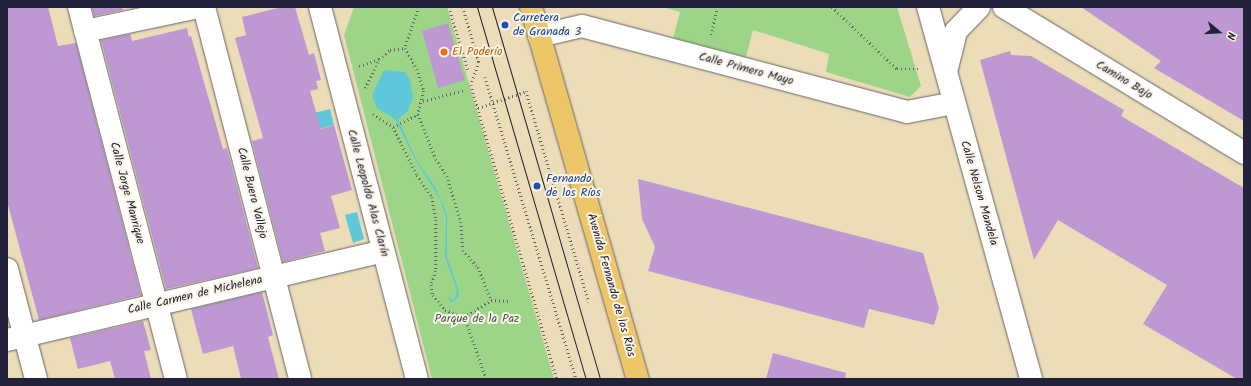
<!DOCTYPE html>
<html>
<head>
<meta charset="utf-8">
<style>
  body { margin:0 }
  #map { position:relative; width:1251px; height:386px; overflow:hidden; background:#ecddb9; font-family:Kalam,sans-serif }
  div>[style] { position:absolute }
  .green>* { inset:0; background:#9cd588 }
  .water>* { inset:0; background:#5ec7d9 }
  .building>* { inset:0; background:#be98d3 }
  .path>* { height:2.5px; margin-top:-1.25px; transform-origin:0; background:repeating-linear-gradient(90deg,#696367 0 1px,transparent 0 4px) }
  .roads { filter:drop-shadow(0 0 1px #696367) drop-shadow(0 0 1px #696367) }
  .minor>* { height:22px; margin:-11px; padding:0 11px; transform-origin:11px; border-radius:11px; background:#fff }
  .major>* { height:22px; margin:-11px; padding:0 11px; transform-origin:11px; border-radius:11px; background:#ecc669 }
  .tram>* { height:1px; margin:-0.5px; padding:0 0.5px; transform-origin:0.5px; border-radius:0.5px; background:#22223b }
  .dots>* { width:11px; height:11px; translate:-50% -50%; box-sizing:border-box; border:2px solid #fcf5e5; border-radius:50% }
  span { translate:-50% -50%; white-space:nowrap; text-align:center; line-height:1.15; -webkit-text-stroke:4px #fcf5e5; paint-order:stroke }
  .transit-label { font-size:12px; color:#164399 }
  .left { translate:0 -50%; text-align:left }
  .food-label { font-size:12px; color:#c56008 }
  .street-label { font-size:12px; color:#22223b }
  .park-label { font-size:12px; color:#475852 }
  .frame { position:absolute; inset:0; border:8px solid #22223b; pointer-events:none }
  .north { position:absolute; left:1199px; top:12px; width:40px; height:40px; -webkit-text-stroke:3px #fcf5e5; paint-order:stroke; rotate:108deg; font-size:11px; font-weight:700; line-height:16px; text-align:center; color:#22223b }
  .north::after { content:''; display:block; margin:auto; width:14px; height:18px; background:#22223b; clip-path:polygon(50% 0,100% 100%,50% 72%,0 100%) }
</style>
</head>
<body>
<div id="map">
  <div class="green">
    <i style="clip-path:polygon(354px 7px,447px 7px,554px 379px,432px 379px,344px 35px)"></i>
    <i style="clip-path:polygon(663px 7px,897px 7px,921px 86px,910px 97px,826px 72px,829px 54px,753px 30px,746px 57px,673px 38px,680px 12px)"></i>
  </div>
  <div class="water">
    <i style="clip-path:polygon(384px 70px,405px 72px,410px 80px,413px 98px,407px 112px,398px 119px,416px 159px,435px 187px,445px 209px,447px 218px,447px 257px,459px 291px,458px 297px,453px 302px,450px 301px,447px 296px,454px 300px,457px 290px,445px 257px,446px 218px,440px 199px,415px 159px,395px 119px,377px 108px,373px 99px,373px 93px)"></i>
    <i style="clip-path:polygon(330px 109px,334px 125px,308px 132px,307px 115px)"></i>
    <i style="clip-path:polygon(357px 212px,364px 239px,353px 243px,345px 215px)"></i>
  </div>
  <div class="building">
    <i style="clip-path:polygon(7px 7px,48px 7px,58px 46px,76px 43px,141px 295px,39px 320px,7px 201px)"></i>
    <i style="clip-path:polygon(92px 7px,122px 7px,123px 10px,94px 16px)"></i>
    <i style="clip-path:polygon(282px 7px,295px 7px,309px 55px,314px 53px,321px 80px,316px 81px,318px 89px,310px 91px,321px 129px,334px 125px,352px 190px,331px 196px,340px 228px,320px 233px,325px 251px,283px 262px,252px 141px,263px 138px,235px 38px,246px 35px,242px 17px)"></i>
    <i style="clip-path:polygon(1081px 7px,1244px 7px,1244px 121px,1154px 68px,1161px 61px)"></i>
    <i style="clip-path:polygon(448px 23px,465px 80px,438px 88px,422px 31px)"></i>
    <i style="clip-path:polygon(187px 28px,189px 37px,191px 36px,223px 149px,227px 148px,258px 268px,166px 289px,101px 40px,130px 34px,132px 41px)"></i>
    <i style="clip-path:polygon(1010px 51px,1011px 55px,1031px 56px,1124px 110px,1121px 116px,1244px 188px,1244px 379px,1237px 379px,1143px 324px,1167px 285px,1058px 220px,1034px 260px,980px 60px)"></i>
    <i style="clip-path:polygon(638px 179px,923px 253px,939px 308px,934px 325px,869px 309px,864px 328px,648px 271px,655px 247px,642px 219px)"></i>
    <i style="clip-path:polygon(262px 292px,273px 335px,268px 337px,279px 379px,241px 379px,233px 346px,203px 354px,191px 309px)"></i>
    <i style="clip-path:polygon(143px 321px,151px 350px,144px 351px,151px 379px,115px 379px,110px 361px,78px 369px,70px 338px)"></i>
    <i style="clip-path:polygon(773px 353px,846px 373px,845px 379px,766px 379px)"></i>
  </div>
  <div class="path">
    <i style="left:419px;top:7px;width:43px;rotate:108.9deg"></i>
    <i style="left:405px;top:48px;width:24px;rotate:60deg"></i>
    <i style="left:417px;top:69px;width:23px;rotate:72deg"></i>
    <i style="left:424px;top:91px;width:24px;rotate:105deg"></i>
    <i style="left:418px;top:114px;width:48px;rotate:68.2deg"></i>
    <i style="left:436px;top:159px;width:20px;rotate:57deg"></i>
    <i style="left:447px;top:176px;width:48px;rotate:73.1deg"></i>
    <i style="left:461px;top:222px;width:28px;rotate:86deg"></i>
    <i style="left:463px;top:250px;width:23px;rotate:49deg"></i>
    <i style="left:478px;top:267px;width:35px;rotate:68deg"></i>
    <i style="left:491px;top:300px;width:19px;rotate:3deg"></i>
    <i style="left:449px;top:7px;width:66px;rotate:73.2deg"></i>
    <i style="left:463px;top:7px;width:57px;rotate:73.8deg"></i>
    <i style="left:479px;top:62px;width:24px;rotate:109deg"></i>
    <i style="left:471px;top:85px;width:306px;rotate:73.7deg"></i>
    <i style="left:832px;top:7px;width:90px;rotate:43.6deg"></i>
    <i style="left:897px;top:69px;width:24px"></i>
    <i style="left:711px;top:35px;width:29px;rotate:-78deg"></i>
    <i style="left:359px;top:66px;width:21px;rotate:-19deg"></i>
    <i style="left:379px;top:59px;width:14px;rotate:-39deg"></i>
    <i style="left:390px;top:50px;width:15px;rotate:-8deg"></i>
    <i style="left:485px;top:77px;width:315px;rotate:73.2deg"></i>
    <i style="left:365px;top:88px;width:32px;rotate:-64deg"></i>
    <i style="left:526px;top:91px;width:220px;rotate:73.4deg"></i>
    <i style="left:423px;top:101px;width:42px;rotate:-15deg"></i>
    <i style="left:478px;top:108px;width:52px;rotate:-19.1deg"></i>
    <i style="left:373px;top:114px;width:24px;rotate:33deg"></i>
    <i style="left:393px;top:127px;width:54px;rotate:63.4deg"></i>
    <i style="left:417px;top:175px;width:27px;rotate:56deg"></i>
    <i style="left:432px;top:197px;width:23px;rotate:80deg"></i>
    <i style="left:436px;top:220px;width:51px;rotate:90deg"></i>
    <i style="left:436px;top:271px;width:15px;rotate:110deg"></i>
    <i style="left:431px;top:285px;width:10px;rotate:79deg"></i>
    <i style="left:433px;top:295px;width:19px;rotate:51deg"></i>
    <i style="left:445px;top:310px;width:20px;rotate:20deg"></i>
    <i style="left:393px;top:127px;width:28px;rotate:-27deg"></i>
    <i style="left:486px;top:379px;width:66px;rotate:-109.5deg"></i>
    <i style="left:464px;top:317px;width:32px;rotate:-32deg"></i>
  </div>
  <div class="roads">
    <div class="minor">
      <i style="left:79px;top:7px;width:384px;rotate:75.4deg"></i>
      <i style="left:204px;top:7px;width:384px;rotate:75.5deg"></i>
      <i style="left:320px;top:7px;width:384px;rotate:75.4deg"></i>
      <i style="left:928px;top:7px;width:386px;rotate:74.5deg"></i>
      <i style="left:1004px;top:7px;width:281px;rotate:31.3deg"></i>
      <i style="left:85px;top:31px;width:116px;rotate:-11.9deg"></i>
      <i style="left:539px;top:36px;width:44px;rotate:-13.1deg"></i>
      <i style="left:582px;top:26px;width:336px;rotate:14.8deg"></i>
      <i style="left:907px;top:112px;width:48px;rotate:-10.8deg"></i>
      <i style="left:947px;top:68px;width:38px;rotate:-76deg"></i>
      <i style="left:956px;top:31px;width:33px;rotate:-46deg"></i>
      <i style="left:7px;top:269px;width:114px;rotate:75.2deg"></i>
      <i style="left:7px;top:340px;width:386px;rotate:-13.3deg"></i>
    </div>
    <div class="major">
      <i style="left:531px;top:7px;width:387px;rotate:74deg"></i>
    </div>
  </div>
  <div class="tram">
    <i style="left:477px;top:7px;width:388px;rotate:73.7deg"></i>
    <i style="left:492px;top:7px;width:387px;rotate:73.8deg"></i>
  </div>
  <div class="dots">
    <i style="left:505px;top:25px;background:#1a4fb4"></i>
    <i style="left:444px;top:52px;background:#e8710a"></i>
    <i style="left:537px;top:186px;background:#1a4fb4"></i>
  </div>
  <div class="transit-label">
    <span class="left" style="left:513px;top:25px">Carretera<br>de Granada 3</span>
    <span class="left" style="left:546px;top:186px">Fernando<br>de los Ríos</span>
  </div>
  <div class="food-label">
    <span class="left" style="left:452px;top:52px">El Poderío</span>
  </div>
  <div class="street-label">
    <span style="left:746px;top:69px;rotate:15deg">Calle Primero Mayo</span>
    <span style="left:1124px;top:80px;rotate:31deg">Camino Bajo</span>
    <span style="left:127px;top:193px;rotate:75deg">Calle Jorge Manrique</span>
    <span style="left:252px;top:193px;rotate:76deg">Calle Buero Vallejo</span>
    <span style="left:368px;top:193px;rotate:75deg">Calle Leopoldo Alas Clarín</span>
    <span style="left:979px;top:193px;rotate:74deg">Calle Nelson Mandela</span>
    <span style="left:611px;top:285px;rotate:74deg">Avenida Fernando de los Ríos</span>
    <span style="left:195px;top:295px;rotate:-13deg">Calle Carmen de Michelena</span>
  </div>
  <div class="park-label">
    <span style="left:477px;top:319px">Parque de la Paz</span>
  </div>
  <div class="frame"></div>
  <div class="north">N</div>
</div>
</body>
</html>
